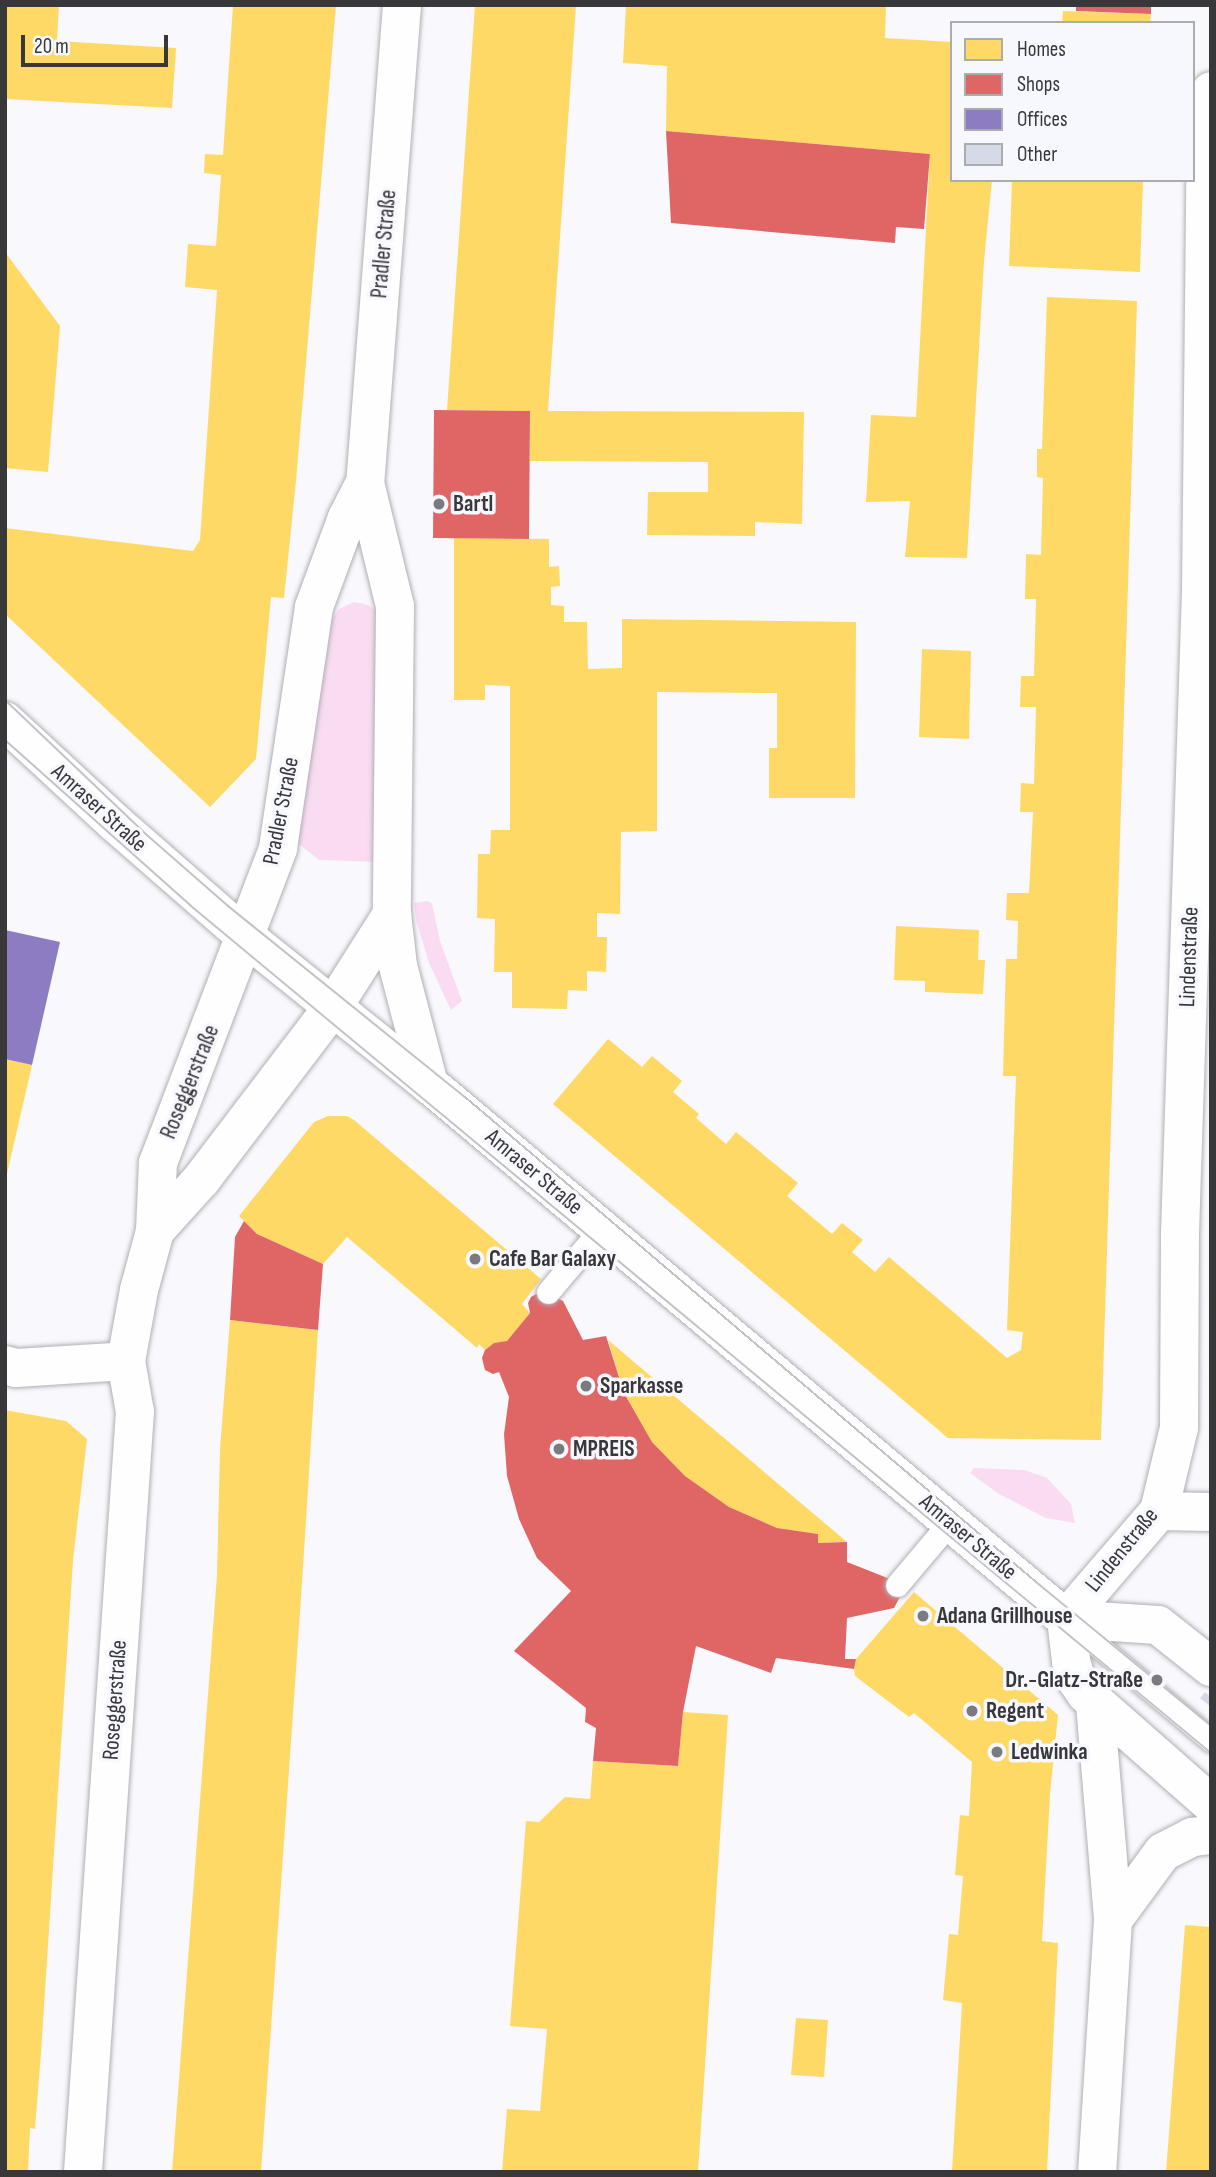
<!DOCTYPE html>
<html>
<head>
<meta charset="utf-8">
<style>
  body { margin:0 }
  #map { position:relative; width:1216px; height:2177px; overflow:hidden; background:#f8f8fd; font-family:"Sofia Sans Condensed",sans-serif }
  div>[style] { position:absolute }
  .green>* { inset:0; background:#f9dcf1 }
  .homes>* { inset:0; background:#ffd966 }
  .shops>* { inset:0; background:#e06666 }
  .offices>* { inset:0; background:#8e7cc3 }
  .building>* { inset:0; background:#d5dae6 }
  .roads { filter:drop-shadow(0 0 2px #b0afb3) drop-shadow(0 0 2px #b0afb3) }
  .service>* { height:23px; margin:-11.5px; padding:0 11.5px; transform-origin:11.5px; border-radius:11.5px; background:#fefeff }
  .minor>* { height:38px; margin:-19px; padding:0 19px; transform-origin:19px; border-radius:19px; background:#fefeff }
  .tertiary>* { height:38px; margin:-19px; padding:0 19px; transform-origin:19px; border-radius:19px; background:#fefeff }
  .tram>* { height:2px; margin:-1px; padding:0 1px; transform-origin:1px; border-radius:1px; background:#c3c3c5 }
  .dots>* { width:19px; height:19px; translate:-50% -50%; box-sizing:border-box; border:4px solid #f7f7fe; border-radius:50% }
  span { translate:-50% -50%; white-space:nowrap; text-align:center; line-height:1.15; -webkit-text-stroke:7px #f7f7fe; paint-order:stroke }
  .street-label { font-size:23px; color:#38383b }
  .poi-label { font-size:23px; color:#38383b; font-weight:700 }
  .left { translate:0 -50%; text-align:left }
  .right { translate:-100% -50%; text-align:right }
  .frame { position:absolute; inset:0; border:7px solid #38383b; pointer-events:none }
  .legend { position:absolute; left:950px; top:21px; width:245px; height:161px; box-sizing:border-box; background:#f7f7fe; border:2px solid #ababb0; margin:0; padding:9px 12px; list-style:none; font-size:21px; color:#38383b }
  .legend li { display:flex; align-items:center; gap:14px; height:35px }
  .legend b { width:35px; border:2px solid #ababb0 }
  .scale { position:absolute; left:21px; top:35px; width:147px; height:32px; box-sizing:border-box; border:4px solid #38383b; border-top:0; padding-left:9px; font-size:21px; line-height:24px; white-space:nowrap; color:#38383b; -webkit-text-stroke:5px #f7f7fe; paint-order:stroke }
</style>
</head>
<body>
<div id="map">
  <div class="green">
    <i style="clip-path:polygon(354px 602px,368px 605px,377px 612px,381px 862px,319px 860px,299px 844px,304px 785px,328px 624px,339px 609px)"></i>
    <i style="clip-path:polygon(428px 901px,432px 904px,440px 941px,462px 1001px,451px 1010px,429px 963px,416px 920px,414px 903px)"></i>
    <i style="clip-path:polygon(974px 1468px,1024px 1470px,1047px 1478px,1071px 1504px,1075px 1523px,1046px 1518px,999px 1494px,970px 1473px)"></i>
  </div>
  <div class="homes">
    <i style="clip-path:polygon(5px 5px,59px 5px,57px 41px,176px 48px,172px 108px,5px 99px)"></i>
    <i style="clip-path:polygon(233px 5px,336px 5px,296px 481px,284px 598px,271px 597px,256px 759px,210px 807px,5px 614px,5px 528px,193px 551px,200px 540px,217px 290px,185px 287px,188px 244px,216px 246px,221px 175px,204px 173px,205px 154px,223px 155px)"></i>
    <i style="clip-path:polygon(475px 5px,576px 5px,548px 411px,804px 412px,802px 524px,755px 522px,755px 536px,647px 535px,648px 492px,708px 492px,708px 462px,530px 461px,530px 411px,447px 410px)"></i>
    <i style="clip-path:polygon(626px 5px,886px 5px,885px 38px,952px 42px,952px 180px,992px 180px,984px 261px,967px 558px,905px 557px,910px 501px,866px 502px,871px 415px,916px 417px,930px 154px,666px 131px,667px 66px,623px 63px)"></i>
    <i style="clip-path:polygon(1063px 11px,1151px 14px,1150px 23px,1062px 23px)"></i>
    <i style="clip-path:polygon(1012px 180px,1143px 180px,1140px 272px,1009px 266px)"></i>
    <i style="clip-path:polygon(5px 252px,60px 326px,48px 472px,5px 468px)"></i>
    <i style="clip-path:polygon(1047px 297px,1137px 301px,1101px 1440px,948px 1438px,553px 1104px,608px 1039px,642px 1067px,652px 1056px,682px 1081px,673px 1092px,699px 1114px,696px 1118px,726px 1144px,736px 1132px,798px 1183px,787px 1196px,832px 1234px,842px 1223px,863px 1240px,852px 1252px,875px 1272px,889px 1257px,1007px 1358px,1021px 1350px,1023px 1332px,1007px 1330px,1016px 1076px,1003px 1076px,1006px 959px,1017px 959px,1018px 921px,1006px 920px,1007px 893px,1029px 893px,1033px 812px,1020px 812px,1021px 783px,1034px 784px,1036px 707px,1020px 707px,1021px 676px,1034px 676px,1036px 599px,1025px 599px,1026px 554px,1041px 555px,1043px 478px,1037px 477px,1037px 449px,1042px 449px)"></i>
    <i style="clip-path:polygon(454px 538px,549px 539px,549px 567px,559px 566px,560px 586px,551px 587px,551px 605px,564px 606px,564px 622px,587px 622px,588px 669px,622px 668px,622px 619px,856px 622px,855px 798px,769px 798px,769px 748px,777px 748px,777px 693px,657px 692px,657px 831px,621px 832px,620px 914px,597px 913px,597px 937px,607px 937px,606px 972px,587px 971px,587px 991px,568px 990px,567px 1009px,512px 1008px,512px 972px,494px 972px,495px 919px,477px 918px,478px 854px,490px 854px,491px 830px,510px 830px,510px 686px,485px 685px,485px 700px,454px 700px)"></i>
    <i style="clip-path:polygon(922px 649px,971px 651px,969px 739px,919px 737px)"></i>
    <i style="clip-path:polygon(896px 926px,979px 930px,978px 960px,985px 960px,983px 994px,925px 992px,925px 981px,894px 980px)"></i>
    <i style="clip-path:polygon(5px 1059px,32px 1065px,6px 1178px,5px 1178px)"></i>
    <i style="clip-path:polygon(328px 1116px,347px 1116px,354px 1120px,541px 1279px,522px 1304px,530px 1313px,507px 1341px,494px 1343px,485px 1350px,479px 1344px,477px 1348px,347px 1237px,323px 1264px,257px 1234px,239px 1216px,314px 1122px)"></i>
    <i style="clip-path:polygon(230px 1320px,318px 1330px,302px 1583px,261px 2172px,172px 2172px,217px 1575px,220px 1449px)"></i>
    <i style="clip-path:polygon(608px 1340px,847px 1542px,818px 1543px,818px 1534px,777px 1528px,729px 1507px,685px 1476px,652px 1442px,624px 1393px)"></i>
    <i style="clip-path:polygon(5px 1410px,66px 1421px,87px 1439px,73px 1560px,41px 2053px,35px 2129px,30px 2128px,28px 2172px,5px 2172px)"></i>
    <i style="clip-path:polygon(914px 1592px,1058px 1715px,1050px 1794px,1042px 1941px,1058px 1943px,1047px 2172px,952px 2172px,962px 2003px,943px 2000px,949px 1934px,958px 1935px,963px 1876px,955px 1875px,960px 1815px,969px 1816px,972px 1762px,914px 1713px,909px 1717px,855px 1676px,854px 1669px,856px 1659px)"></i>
    <i style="clip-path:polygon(683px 1712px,728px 1715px,698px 2172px,502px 2172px,507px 2109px,540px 2111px,547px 2029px,510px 2026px,526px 1821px,539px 1822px,565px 1797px,590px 1799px,593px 1761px,678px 1766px)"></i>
    <i style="clip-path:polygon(1185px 1925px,1211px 1927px,1211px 2172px,1166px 2172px)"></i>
    <i style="clip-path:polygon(796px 2018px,828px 2020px,824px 2077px,791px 2075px)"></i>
  </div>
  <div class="shops">
    <i style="clip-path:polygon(1076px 5px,1151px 5px,1151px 14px,1076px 11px)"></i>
    <i style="clip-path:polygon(666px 131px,930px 154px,924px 229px,896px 227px,895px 243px,671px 223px)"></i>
    <i style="clip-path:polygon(434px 410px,530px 411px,529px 539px,433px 538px)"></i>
    <i style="clip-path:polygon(244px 1221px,257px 1234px,323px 1264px,318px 1330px,230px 1320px,235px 1237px)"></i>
    <i style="clip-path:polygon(543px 1290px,563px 1301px,583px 1340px,606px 1336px,624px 1393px,652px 1442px,685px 1476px,729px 1507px,777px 1528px,818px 1534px,818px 1543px,847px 1542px,847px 1562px,890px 1579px,902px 1593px,894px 1608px,847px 1618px,845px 1659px,856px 1659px,854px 1669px,776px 1658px,771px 1673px,696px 1646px,683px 1712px,678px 1766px,593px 1761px,596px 1728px,585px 1722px,586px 1708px,514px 1651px,571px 1591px,537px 1558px,519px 1519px,507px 1476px,504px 1434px,509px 1397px,499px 1372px,493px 1374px,485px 1370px,482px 1358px,485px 1350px,494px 1343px,507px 1341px,530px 1313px,528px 1303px,531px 1297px)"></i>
  </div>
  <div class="offices">
    <i style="clip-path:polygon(5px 930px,60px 942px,32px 1065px,5px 1059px)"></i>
  </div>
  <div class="building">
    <i style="clip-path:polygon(1205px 1692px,1211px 1697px,1211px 1707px,1200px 1698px)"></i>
  </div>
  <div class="roads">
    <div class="service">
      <i style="left:548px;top:1292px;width:82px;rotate:-49.9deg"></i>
      <i style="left:897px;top:1585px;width:82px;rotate:-49.9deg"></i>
      <i style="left:1068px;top:1621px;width:186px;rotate:39.8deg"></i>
    </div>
    <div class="minor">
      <i style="left:402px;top:5px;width:479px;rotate:94.4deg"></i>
      <i style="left:365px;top:483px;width:127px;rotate:76.3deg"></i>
      <i style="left:395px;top:606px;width:308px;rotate:90.6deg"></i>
      <i style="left:392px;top:914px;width:52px;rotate:83.4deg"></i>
      <i style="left:398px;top:966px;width:122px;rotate:75.3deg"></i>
      <i style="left:155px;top:1231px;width:69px;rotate:-48deg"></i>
      <i style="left:201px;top:1180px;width:218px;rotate:-52.7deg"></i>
      <i style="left:333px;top:1007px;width:110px;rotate:-57.6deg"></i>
      <i style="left:5px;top:1365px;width:11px;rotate:15deg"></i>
      <i style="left:16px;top:1368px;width:110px;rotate:-3.6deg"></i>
      <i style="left:1159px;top:1511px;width:52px;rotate:1.1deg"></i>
      <i style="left:1066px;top:1619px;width:143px;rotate:-49.3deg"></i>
      <i style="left:1159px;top:1511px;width:85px;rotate:-76.5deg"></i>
      <i style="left:1179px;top:1428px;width:195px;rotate:-89.7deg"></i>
      <i style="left:1180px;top:1233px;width:643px;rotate:-88.13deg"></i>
      <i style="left:1201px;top:590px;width:446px;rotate:-89.4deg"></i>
      <i style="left:1206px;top:144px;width:53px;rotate:-84.6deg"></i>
      <i style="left:1095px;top:1704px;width:217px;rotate:85.2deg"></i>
      <i style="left:1113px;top:1920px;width:253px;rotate:93.6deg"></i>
      <i style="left:1113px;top:1920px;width:84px;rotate:-53.7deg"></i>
      <i style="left:1163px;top:1852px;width:33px;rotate:-27deg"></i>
      <i style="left:1192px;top:1837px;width:19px;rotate:-6deg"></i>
      <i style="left:83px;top:2172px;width:762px;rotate:-86.09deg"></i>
      <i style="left:135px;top:1412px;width:52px;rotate:-100deg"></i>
      <i style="left:126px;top:1361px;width:72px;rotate:-79.6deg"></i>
      <i style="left:139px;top:1290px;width:61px;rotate:-74.8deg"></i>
      <i style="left:155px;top:1231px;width:68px;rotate:-87.5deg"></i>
      <i style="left:158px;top:1163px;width:337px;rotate:-69.1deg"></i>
      <i style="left:278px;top:848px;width:244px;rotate:-81.5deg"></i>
      <i style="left:314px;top:607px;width:95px;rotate:-69.7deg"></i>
      <i style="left:347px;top:518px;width:39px;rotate:-63deg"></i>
    </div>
    <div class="tertiary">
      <i style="left:5px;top:721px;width:149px;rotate:42.8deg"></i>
      <i style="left:114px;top:822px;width:175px;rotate:41.1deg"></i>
      <i style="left:246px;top:937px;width:235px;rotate:38.8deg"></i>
      <i style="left:429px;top:1084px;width:832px;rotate:40.03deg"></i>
      <i style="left:1066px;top:1619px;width:92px;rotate:3.7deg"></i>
      <i style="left:1158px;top:1625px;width:68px;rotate:38.4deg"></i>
      <i style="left:1066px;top:1619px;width:42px;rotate:83.2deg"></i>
      <i style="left:1071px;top:1661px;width:21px;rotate:73deg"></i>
      <i style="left:1077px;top:1681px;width:16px;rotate:55deg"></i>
      <i style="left:1086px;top:1694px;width:167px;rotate:41.3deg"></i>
    </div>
  </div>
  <div class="tram">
    <i style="left:5px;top:700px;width:197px;rotate:43.6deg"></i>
    <i style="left:148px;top:836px;width:106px;rotate:41.2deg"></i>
    <i style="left:228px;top:906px;width:304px;rotate:38.9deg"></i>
    <i style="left:465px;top:1097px;width:749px;rotate:40.34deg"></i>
    <i style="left:1036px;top:1582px;width:227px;rotate:39.4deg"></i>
    <i style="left:5px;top:740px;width:249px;rotate:41.7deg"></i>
    <i style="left:191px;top:906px;width:1326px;rotate:39.71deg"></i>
  </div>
  <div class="dots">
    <i style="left:439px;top:504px;background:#7b7b7f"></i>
    <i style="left:475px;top:1259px;background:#7b7b7f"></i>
    <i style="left:586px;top:1386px;background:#7b7b7f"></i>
    <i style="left:559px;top:1449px;background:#7b7b7f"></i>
    <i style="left:923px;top:1616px;background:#7b7b7f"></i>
    <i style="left:1157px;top:1680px;background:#7b7b7f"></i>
    <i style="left:972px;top:1711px;background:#7b7b7f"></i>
    <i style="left:997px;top:1752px;background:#7b7b7f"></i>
  </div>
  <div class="street-label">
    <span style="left:384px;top:244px;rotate:-85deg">Pradler Straße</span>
    <span style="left:99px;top:808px;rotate:42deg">Amraser Straße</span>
    <span style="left:281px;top:811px;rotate:-79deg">Pradler Straße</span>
    <span style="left:1189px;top:957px;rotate:-88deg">Lindenstraße</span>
    <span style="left:190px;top:1082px;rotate:-68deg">Roseggerstraße</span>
    <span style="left:534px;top:1172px;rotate:40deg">Amraser Straße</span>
    <span style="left:968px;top:1537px;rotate:40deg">Amraser Straße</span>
    <span style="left:1122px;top:1550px;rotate:-51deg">Lindenstraße</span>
    <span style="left:115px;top:1700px;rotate:-86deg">Roseggerstraße</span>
  </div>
  <div class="poi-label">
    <span class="left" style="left:453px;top:504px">Bartl</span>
    <span class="left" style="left:489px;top:1259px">Cafe Bar Galaxy</span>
    <span class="left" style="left:600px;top:1386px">Sparkasse</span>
    <span class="left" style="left:573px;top:1449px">MPREIS</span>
    <span class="left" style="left:937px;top:1616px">Adana Grillhouse</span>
    <span class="right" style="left:1143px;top:1680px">Dr.-Glatz-Straße</span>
    <span class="left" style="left:986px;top:1711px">Regent</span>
    <span class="left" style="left:1011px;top:1752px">Ledwinka</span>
  </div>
  <div class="frame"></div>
  <ul class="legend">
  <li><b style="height:19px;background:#ffd966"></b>Homes</li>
  <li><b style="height:19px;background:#e06666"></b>Shops</li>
  <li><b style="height:19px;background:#8e7cc3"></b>Offices</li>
  <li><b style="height:19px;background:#d5dae6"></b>Other</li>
  </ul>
  <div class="scale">20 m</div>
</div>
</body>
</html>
